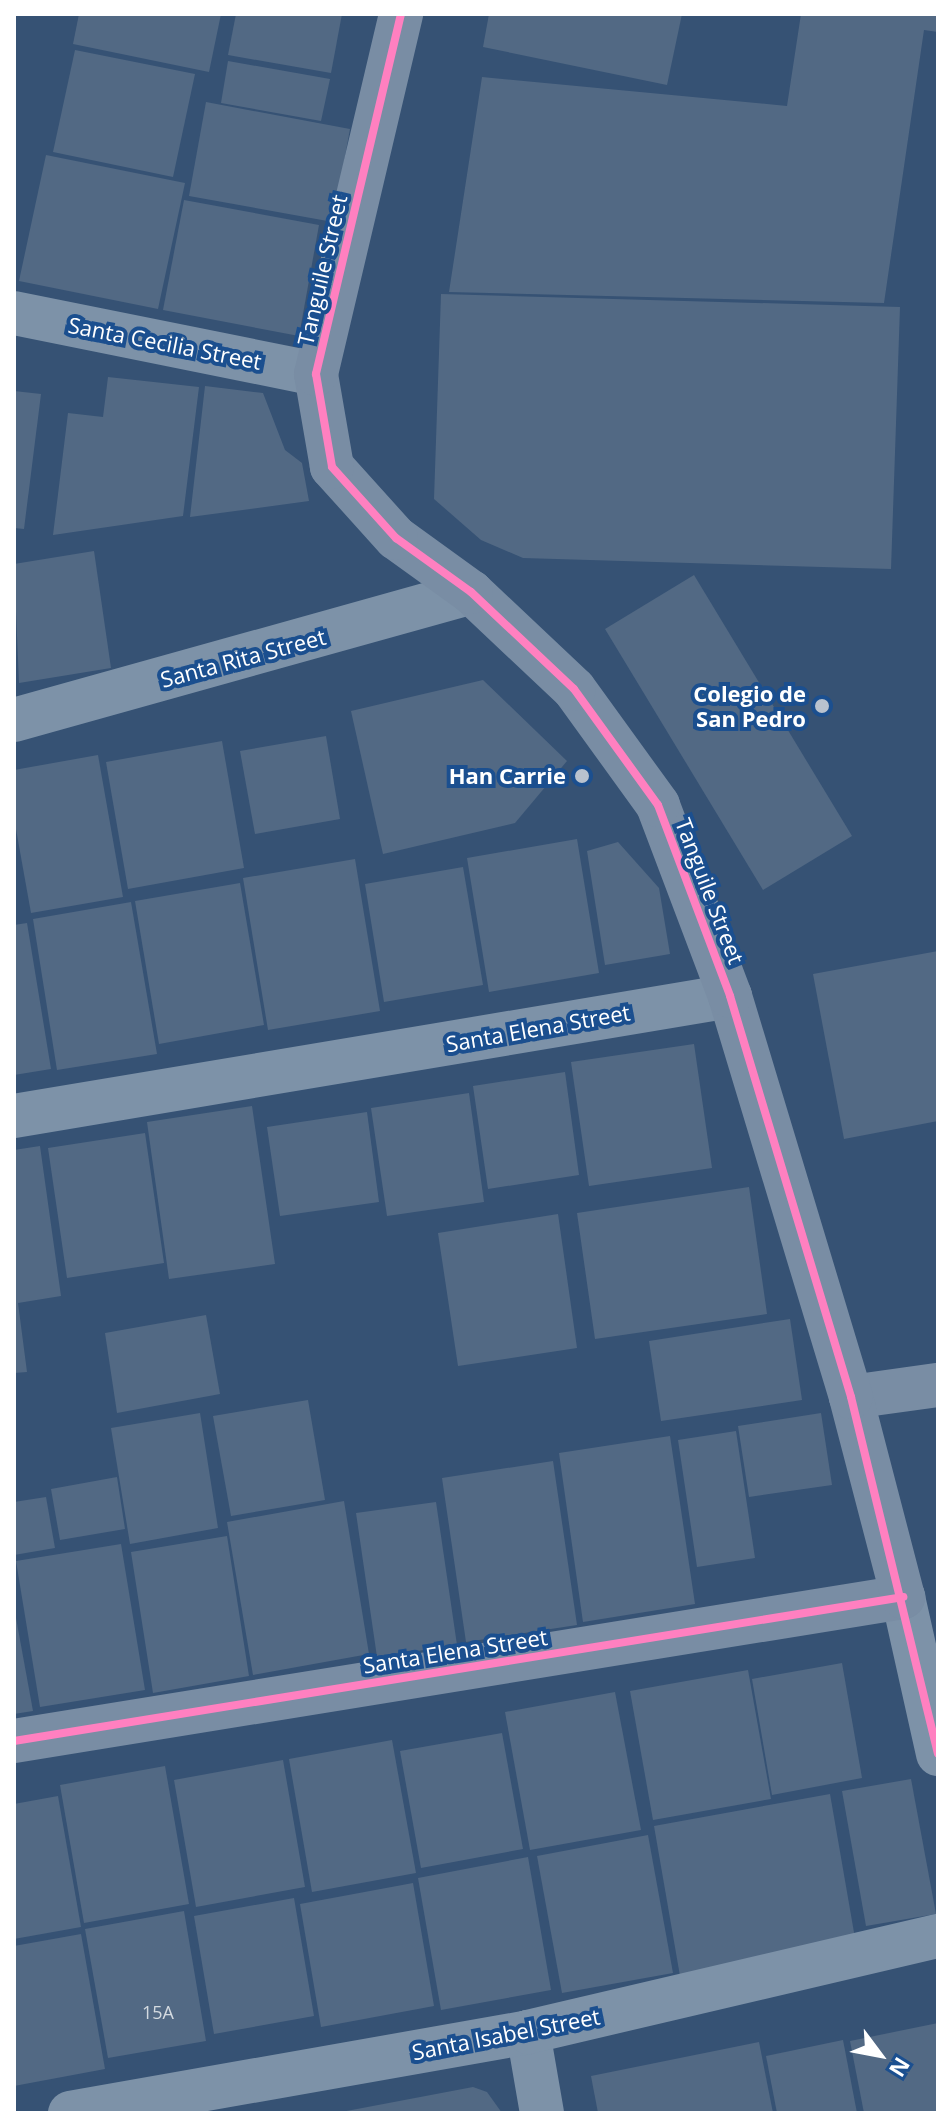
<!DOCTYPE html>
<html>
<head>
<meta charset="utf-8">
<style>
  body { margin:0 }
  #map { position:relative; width:952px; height:2127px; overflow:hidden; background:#365274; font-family:"Open Sans",sans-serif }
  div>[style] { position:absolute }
  .building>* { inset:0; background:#526984 }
  .street>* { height:44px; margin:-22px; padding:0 22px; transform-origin:22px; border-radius:22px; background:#7d92a8 }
  .secondary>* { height:44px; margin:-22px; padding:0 22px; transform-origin:22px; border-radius:22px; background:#798da4 }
  .cycleway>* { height:8px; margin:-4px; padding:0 4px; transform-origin:4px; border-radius:4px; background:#ff80c0 }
  .dots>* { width:22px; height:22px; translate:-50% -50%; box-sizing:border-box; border:4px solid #1b4f8f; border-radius:50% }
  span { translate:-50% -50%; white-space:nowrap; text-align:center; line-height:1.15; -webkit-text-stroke:8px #1b4f8f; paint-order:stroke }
  .number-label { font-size:18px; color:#d4dae0 }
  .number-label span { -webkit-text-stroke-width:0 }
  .street-label { font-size:22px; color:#fff }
  .poi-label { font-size:22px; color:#fff; font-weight:700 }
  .right { translate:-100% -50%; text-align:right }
  .frame { position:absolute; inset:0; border:16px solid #fff; pointer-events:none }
  .north { position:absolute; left:840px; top:2015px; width:80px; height:80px; -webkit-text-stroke:6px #1b4f8f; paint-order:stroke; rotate:122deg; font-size:22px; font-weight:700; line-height:32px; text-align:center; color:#fff }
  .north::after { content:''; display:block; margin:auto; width:28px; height:36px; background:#fff; clip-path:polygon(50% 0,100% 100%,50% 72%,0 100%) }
</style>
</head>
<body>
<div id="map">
  <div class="building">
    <i style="clip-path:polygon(79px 14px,221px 14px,209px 72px,73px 44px)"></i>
    <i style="clip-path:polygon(236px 14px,342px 14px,331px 73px,228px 55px)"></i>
    <i style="clip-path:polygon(489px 14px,682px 14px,667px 85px,483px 47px)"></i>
    <i style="clip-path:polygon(801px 14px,938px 14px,938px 32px,924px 30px,884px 303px,449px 292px,482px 77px,787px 106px)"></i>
    <i style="clip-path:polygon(75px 50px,195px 74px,173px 177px,53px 152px)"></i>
    <i style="clip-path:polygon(228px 61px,330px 79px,321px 121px,221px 103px)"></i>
    <i style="clip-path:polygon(206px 102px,350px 129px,333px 222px,189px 196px)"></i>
    <i style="clip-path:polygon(46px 155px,185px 183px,158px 309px,19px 281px)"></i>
    <i style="clip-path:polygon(184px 200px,319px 225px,299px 336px,163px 310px)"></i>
    <i style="clip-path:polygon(441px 294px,900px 307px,891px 569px,523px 558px,481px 540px,434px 499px)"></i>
    <i style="clip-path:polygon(108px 377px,199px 387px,183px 516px,53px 535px,68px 413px,103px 417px)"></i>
    <i style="clip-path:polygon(205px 386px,263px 393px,285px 450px,302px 463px,309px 501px,190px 517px)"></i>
    <i style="clip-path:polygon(14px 391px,41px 394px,24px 529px,14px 528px)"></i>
    <i style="clip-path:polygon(94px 551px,111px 668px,19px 683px,14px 564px)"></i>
    <i style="clip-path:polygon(694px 575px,852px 836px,763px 890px,605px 629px)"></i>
    <i style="clip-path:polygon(483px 680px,567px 761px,515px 823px,383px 854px,351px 711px)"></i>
    <i style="clip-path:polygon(326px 736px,340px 819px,255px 834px,240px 751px)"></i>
    <i style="clip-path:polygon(222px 741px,244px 868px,128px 889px,106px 762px)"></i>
    <i style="clip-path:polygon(98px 755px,123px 897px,31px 913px,14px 818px,14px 770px)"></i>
    <i style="clip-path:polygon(577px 839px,599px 973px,489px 992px,467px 858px)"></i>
    <i style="clip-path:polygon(618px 842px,659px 888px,670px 954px,605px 965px,587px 851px)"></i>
    <i style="clip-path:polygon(355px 859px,380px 1011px,268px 1030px,243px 878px)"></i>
    <i style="clip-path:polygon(463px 867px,483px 985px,384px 1002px,365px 884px)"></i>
    <i style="clip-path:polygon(240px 883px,264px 1025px,159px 1044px,135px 901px)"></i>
    <i style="clip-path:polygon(131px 902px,157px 1054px,57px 1070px,33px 919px)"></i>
    <i style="clip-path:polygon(27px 923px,51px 1069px,14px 1075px,14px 925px)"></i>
    <i style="clip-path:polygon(938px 951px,938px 1121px,844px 1139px,813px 974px)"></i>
    <i style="clip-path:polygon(694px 1044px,712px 1168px,589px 1186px,571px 1062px)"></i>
    <i style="clip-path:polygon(565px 1072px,579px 1175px,488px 1189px,473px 1086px)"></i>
    <i style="clip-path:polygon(469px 1093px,484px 1202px,387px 1216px,371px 1108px)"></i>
    <i style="clip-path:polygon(252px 1106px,275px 1264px,169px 1279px,147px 1122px)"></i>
    <i style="clip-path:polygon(367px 1112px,379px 1202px,280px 1216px,267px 1127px)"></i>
    <i style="clip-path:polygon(145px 1133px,164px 1263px,67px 1278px,48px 1148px)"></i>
    <i style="clip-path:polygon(40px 1146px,61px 1296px,18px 1303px,27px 1372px,14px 1373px,14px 1150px)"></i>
    <i style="clip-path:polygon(749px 1187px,767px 1314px,595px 1339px,577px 1213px)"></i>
    <i style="clip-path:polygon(558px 1214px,577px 1348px,458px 1366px,438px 1233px)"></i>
    <i style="clip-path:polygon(206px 1315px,220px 1394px,117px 1413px,105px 1333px)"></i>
    <i style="clip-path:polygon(790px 1319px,802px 1400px,661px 1421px,649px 1341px)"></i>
    <i style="clip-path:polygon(308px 1400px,325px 1500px,231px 1516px,213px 1416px)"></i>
    <i style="clip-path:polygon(200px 1413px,218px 1528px,130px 1544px,111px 1428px)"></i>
    <i style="clip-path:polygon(821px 1413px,832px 1485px,749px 1497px,738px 1426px)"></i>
    <i style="clip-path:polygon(736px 1431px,755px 1558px,697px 1567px,678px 1440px)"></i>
    <i style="clip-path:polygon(670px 1436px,695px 1604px,583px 1622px,559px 1453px)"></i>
    <i style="clip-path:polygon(553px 1461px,577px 1625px,466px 1642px,442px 1478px)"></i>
    <i style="clip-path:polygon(117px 1477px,125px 1529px,60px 1540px,51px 1489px)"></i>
    <i style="clip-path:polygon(46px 1497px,55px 1548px,14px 1555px,14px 1502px)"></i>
    <i style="clip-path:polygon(344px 1501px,369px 1654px,253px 1675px,227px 1522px)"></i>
    <i style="clip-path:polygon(436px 1502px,457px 1645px,377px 1657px,356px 1513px)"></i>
    <i style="clip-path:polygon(227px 1536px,249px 1676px,153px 1693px,131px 1552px)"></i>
    <i style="clip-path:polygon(121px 1544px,145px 1690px,40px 1707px,16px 1561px)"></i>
    <i style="clip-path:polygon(14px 1607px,33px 1711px,14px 1714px)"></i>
    <i style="clip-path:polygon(842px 1663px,862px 1778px,772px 1795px,752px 1679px)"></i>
    <i style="clip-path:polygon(748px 1670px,771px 1799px,653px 1820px,630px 1691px)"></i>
    <i style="clip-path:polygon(615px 1692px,641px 1830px,530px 1850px,505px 1712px)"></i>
    <i style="clip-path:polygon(502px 1733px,523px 1849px,421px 1868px,400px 1751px)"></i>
    <i style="clip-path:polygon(392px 1740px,416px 1873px,312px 1892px,289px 1759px)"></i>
    <i style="clip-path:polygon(283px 1760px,305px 1887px,196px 1907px,174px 1780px)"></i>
    <i style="clip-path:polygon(165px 1766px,189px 1904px,84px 1923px,60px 1785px)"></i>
    <i style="clip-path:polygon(911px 1779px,936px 1914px,866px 1926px,842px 1791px)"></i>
    <i style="clip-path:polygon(830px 1794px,856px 1944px,680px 1976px,654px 1826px)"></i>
    <i style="clip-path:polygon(58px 1796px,81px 1927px,14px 1939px,14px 1804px)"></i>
    <i style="clip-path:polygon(648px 1835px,673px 1973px,562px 1993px,537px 1856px)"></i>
    <i style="clip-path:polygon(528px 1857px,551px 1990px,441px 2010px,418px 1878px)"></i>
    <i style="clip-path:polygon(413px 1883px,434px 2006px,321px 2027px,300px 1904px)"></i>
    <i style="clip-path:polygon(294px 1898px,314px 2016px,214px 2034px,194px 1916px)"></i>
    <i style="clip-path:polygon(184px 1911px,206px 2041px,108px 2058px,85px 1929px)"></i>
    <i style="clip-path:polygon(81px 1934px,105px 2069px,14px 2086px,14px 1946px)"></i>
    <i style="clip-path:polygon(938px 2023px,938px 2113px,864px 2113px,850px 2041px)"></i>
    <i style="clip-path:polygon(843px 2040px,857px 2113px,777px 2113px,766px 2056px)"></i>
    <i style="clip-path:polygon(759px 2042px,773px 2113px,598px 2113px,591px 2076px)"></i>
    <i style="clip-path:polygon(473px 2087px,487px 2092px,502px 2113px,336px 2113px)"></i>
  </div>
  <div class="street">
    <i style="left:14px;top:313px;width:308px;rotate:11.4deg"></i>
    <i style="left:14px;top:720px;width:475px;rotate:-15.6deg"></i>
    <i style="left:14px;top:1116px;width:726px;rotate:-9.51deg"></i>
    <i style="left:903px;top:1597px;width:161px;rotate:77.4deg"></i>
    <i style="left:528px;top:2032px;width:82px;rotate:80.2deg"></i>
    <i style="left:70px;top:2113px;width:465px;rotate:-10deg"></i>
    <i style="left:528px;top:2032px;width:421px;rotate:-13.2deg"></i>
  </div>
  <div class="secondary">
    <i style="left:851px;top:1397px;width:88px;rotate:-7.9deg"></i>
    <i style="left:14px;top:1741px;width:901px;rotate:-9.2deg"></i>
    <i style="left:903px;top:1597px;width:207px;rotate:-104.6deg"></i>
    <i style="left:851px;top:1397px;width:419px;rotate:-106.8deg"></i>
    <i style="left:730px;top:996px;width:204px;rotate:-110.7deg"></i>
    <i style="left:658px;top:805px;width:143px;rotate:-125.9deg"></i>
    <i style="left:574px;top:689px;width:141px;rotate:-136.7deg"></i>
    <i style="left:471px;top:592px;width:92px;rotate:-144.2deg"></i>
    <i style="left:396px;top:538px;width:96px;rotate:-132deg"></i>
    <i style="left:332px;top:467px;width:94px;rotate:-99.8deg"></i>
    <i style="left:316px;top:374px;width:370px;rotate:-76.7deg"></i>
  </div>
  <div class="cycleway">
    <i style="left:401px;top:14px;width:370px;rotate:103.3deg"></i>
    <i style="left:316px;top:374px;width:94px;rotate:80.2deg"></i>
    <i style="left:332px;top:467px;width:96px;rotate:48deg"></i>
    <i style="left:396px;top:538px;width:92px;rotate:35.8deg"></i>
    <i style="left:471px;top:592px;width:141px;rotate:43.3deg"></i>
    <i style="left:574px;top:689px;width:143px;rotate:54.1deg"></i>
    <i style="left:658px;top:805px;width:204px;rotate:69.3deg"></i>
    <i style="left:730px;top:996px;width:419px;rotate:73.2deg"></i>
    <i style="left:851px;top:1397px;width:367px;rotate:76.3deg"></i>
    <i style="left:14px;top:1741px;width:901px;rotate:-9.2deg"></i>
  </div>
  <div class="dots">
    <i style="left:822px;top:706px;background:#b9c2ce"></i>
    <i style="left:582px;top:776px;background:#b9c2ce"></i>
  </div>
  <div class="number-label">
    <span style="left:158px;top:2012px">15A</span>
  </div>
  <div class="street-label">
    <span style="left:322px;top:270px;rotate:-77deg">Tanguile Street</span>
    <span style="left:165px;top:343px;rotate:11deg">Santa Cecilia Street</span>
    <span style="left:243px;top:658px;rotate:-15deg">Santa Rita Street</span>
    <span style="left:710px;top:891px;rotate:69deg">Tanguile Street</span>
    <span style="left:538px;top:1028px;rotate:-10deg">Santa Elena Street</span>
    <span style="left:455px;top:1651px;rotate:-9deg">Santa Elena Street</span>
    <span style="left:506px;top:2034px;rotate:-11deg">Santa Isabel Street</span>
  </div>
  <div class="poi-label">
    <span class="right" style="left:806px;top:706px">Colegio de<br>San Pedro</span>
    <span class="right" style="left:566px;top:776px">Han Carrie</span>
  </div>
  <div class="frame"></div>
  <div class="north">N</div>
</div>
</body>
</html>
